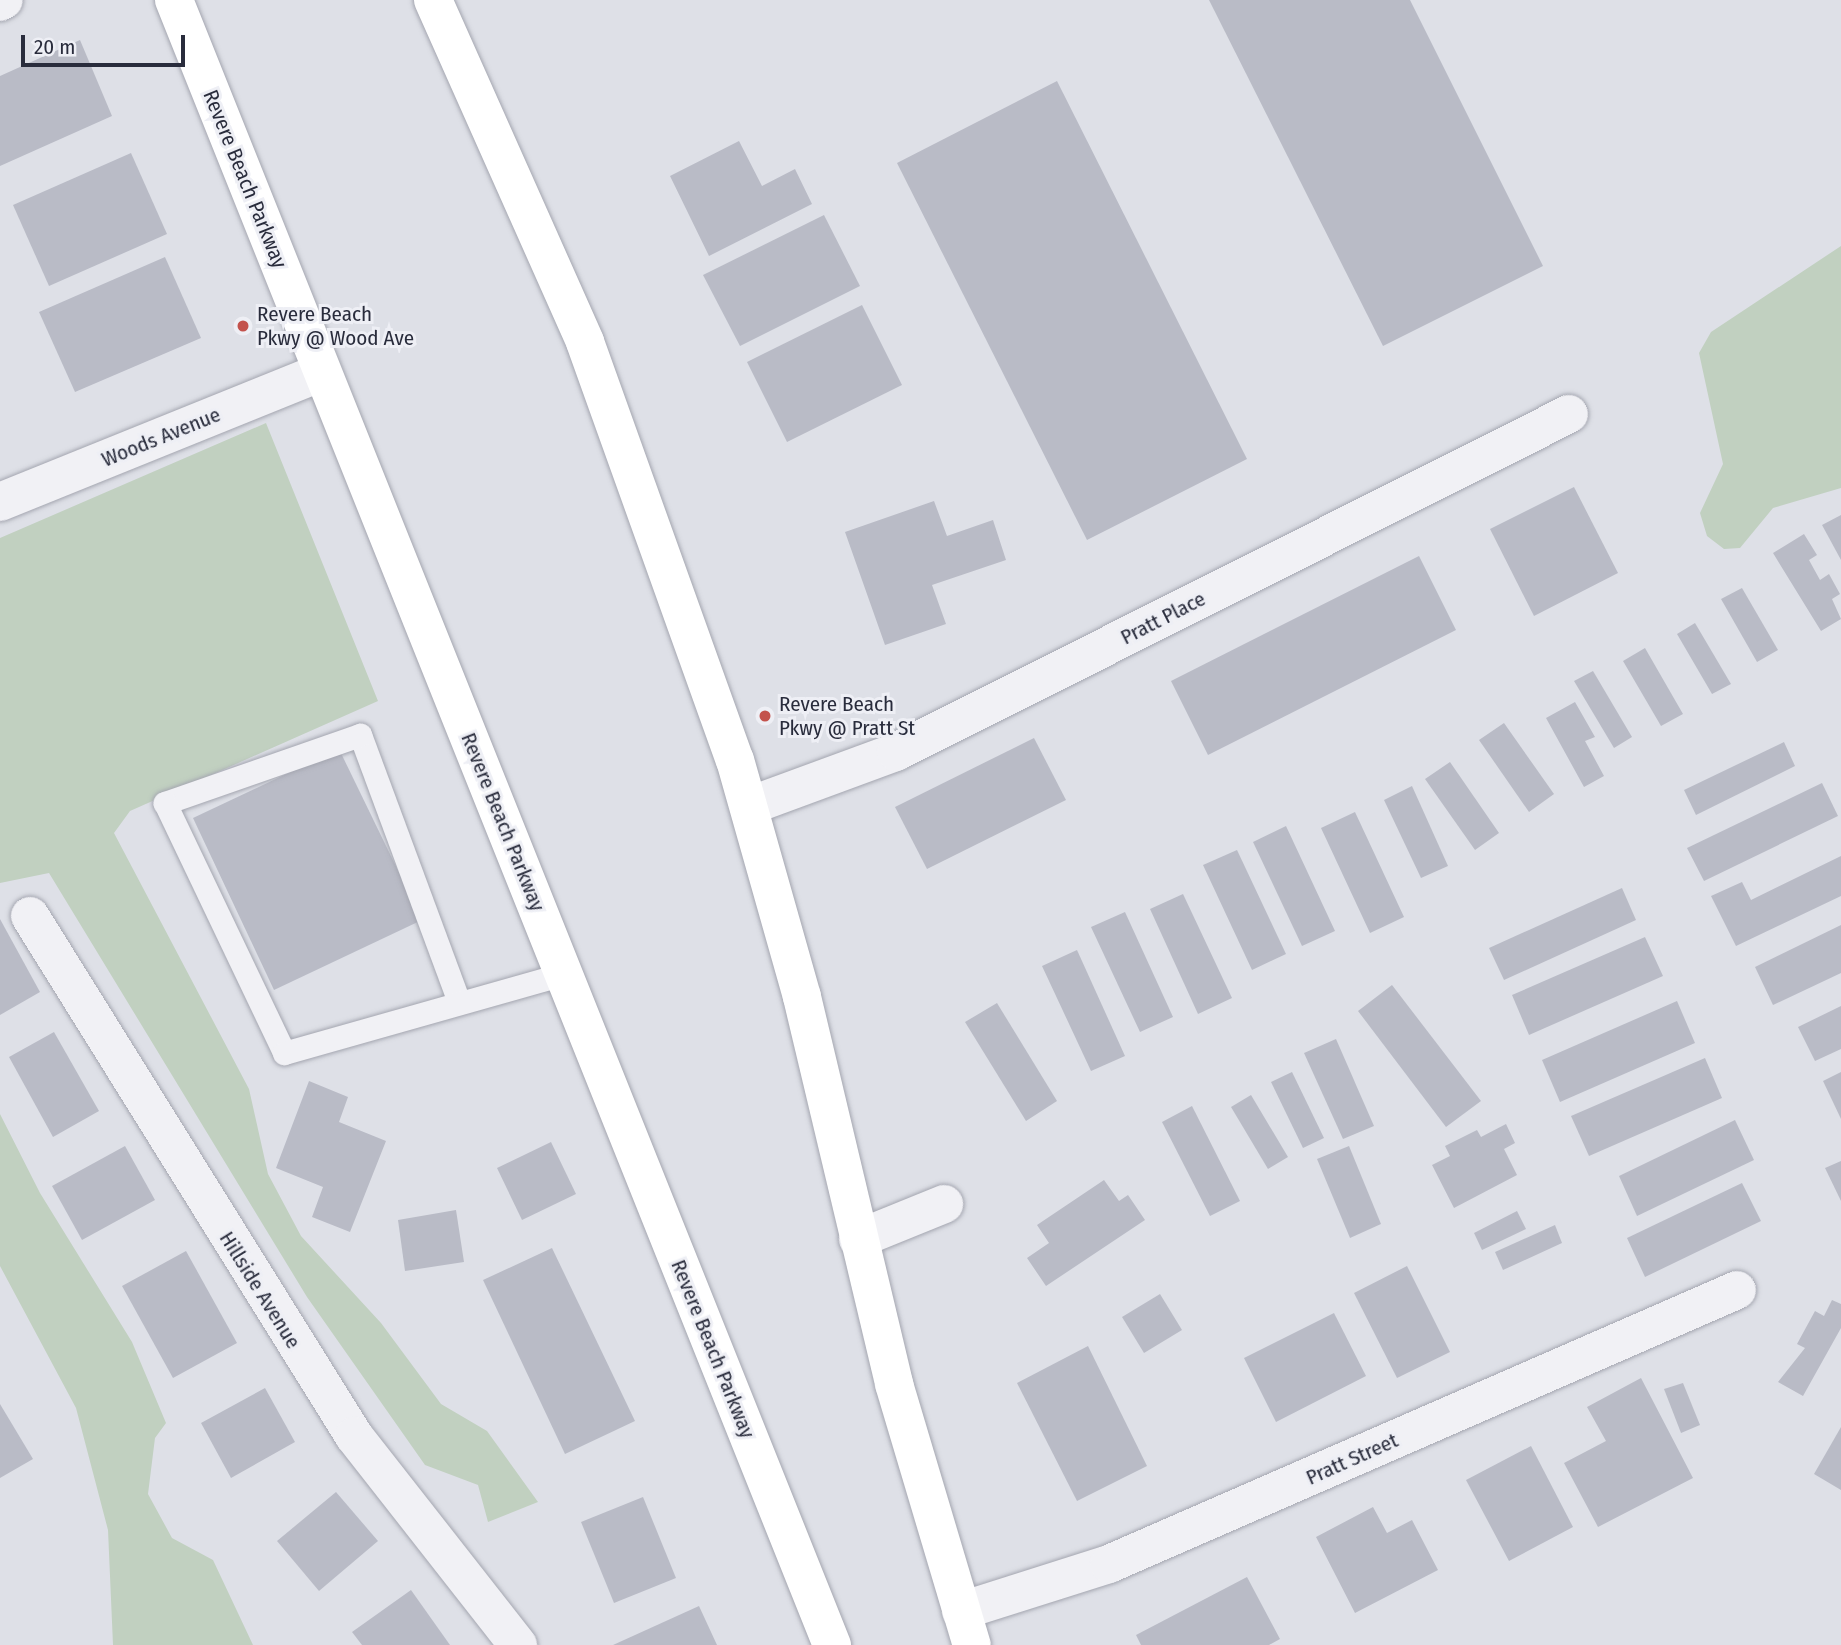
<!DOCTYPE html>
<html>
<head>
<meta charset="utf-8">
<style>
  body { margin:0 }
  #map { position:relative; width:1841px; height:1645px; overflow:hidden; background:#dee0e7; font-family:"Fira Sans Condensed",sans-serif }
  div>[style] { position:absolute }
  .green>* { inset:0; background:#c1d0c0 }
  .building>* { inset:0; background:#b9bbc6 }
  .roads { filter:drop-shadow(0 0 2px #a4a6b0) drop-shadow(0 0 2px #a4a6b0) }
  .service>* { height:23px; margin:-11.5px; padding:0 11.5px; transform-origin:11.5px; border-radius:11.5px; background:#f1f1f5 }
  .minor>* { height:38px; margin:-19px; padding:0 19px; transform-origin:19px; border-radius:19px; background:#f1f1f5 }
  .secondary>* { height:38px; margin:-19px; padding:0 19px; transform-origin:19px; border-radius:19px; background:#fff }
  .dots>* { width:19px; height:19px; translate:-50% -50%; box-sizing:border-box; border:4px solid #eeeff5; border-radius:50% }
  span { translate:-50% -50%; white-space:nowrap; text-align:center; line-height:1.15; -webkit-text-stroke:6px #eeeff5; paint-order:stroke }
  .street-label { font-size:21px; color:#292c3c }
  .poi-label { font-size:21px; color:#292c3c }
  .left { translate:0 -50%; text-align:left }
  .scale { position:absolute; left:21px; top:35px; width:164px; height:32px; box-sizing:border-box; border:4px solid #292c3c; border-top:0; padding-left:9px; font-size:21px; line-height:24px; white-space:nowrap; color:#292c3c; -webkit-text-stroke:5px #eeeff5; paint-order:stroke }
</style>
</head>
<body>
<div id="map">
  <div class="green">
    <i style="clip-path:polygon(1841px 246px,1841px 488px,1773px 508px,1740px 548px,1724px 549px,1707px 536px,1700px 513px,1723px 464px,1699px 353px,1711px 332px)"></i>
    <i style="clip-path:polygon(266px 423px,378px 701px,130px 811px,114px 833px,249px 1089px,268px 1174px,301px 1236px,381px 1323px,441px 1404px,487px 1431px,538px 1502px,488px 1522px,478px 1485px,425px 1465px,307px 1297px,49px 873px,0 883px,0 538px)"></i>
    <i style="clip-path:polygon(0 1114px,40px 1193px,132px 1342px,166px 1423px,155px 1438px,148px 1494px,172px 1538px,213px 1560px,253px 1645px,113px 1645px,108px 1530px,76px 1408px,0 1266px)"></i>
  </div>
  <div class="building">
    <i style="clip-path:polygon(1209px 0,1410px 0,1543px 266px,1383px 346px)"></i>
    <i style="clip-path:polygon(80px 40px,112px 116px,0 166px,0 76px)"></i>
    <i style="clip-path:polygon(1057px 81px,1247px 459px,1087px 540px,897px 163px)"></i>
    <i style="clip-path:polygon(739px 141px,762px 186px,795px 169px,812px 204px,709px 256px,670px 176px)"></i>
    <i style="clip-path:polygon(131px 153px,167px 234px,49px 286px,13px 205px)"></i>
    <i style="clip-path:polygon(824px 215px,860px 286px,740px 346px,703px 275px)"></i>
    <i style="clip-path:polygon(165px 257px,201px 338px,75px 392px,39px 312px)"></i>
    <i style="clip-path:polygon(862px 305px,902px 385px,787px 442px,747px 362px)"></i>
    <i style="clip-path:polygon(1574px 487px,1618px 573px,1534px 616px,1490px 529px)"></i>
    <i style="clip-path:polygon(934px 501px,947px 536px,993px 520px,1006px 560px,932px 585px,946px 624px,885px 645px,845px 532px)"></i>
    <i style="clip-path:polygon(1841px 515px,1841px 560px,1822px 525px)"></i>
    <i style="clip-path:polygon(1804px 534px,1817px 555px,1809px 560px,1820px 580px,1829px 574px,1840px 594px,1832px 599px,1841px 619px,1821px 631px,1773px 553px)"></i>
    <i style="clip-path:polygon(1419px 556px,1456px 630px,1208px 755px,1171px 681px)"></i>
    <i style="clip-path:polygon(1742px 588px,1778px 650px,1757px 662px,1721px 599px)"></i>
    <i style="clip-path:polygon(1695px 623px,1731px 684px,1712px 694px,1677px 634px)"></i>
    <i style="clip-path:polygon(1645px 648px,1683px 714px,1661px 726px,1623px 661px)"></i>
    <i style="clip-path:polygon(1593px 671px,1632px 737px,1614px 748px,1574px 681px)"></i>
    <i style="clip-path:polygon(1575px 702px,1595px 737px,1585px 741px,1604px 776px,1584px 787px,1546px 718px)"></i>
    <i style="clip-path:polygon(1504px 723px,1554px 794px,1529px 812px,1479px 740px)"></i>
    <i style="clip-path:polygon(1034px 738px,1066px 800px,927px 869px,895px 807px)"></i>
    <i style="clip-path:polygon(1784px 742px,1795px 766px,1696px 815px,1684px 790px)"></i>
    <i style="clip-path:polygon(339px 749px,422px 920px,274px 990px,193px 818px)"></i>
    <i style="clip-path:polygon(1450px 762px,1499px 833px,1475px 850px,1425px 779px)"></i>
    <i style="clip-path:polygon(1822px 783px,1838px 816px,1704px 881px,1687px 848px)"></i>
    <i style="clip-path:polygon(1412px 786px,1448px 866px,1421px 878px,1384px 800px)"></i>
    <i style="clip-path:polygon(1355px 812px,1404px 917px,1370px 933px,1321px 828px)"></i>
    <i style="clip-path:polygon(1286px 826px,1335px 931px,1302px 946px,1253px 842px)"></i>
    <i style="clip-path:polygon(1237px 850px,1286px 954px,1252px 970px,1203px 865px)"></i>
    <i style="clip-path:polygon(1841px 856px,1841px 896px,1736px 946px,1711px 896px,1742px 882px,1751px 900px)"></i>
    <i style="clip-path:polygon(1622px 888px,1636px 920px,1504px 980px,1489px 948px)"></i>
    <i style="clip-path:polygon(1183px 894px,1232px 998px,1198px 1014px,1150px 909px)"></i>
    <i style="clip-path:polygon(1125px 912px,1173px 1017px,1140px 1032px,1091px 927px)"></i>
    <i style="clip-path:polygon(0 919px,40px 992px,0 1015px)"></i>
    <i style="clip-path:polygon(1841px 925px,1841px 973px,1773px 1005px,1755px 967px)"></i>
    <i style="clip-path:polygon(1645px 937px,1663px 976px,1529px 1035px,1512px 995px)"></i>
    <i style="clip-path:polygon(1077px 950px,1125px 1056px,1091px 1071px,1042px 966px)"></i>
    <i style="clip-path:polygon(1392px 985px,1481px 1101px,1446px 1127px,1358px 1011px)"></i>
    <i style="clip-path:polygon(1677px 1001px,1695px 1043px,1560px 1102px,1542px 1060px)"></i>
    <i style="clip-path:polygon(997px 1003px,1057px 1101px,1026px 1121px,965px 1022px)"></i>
    <i style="clip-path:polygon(1841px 1006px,1841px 1049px,1815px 1061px,1798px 1027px)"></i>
    <i style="clip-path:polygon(54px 1032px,99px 1111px,53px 1137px,9px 1057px)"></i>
    <i style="clip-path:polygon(1336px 1039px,1374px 1126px,1343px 1139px,1304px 1053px)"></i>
    <i style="clip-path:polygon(1705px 1058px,1722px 1098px,1589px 1156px,1571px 1116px)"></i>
    <i style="clip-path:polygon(1292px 1072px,1324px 1138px,1303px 1148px,1271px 1082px)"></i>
    <i style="clip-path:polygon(1841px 1072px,1841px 1119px,1823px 1081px)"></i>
    <i style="clip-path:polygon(309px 1081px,348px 1097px,339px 1122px,386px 1141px,350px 1232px,312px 1217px,323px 1187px,276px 1168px)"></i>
    <i style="clip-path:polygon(1251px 1095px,1288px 1157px,1268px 1169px,1231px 1107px)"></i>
    <i style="clip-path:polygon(1192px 1106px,1240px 1201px,1210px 1216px,1162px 1122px)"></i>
    <i style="clip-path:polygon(1735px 1120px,1754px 1160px,1637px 1216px,1619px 1176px)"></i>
    <i style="clip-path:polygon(1506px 1124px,1515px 1143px,1504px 1149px,1517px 1175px,1454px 1208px,1432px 1165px,1450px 1156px,1445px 1146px,1477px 1130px,1481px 1137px)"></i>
    <i style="clip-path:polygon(551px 1142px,576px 1194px,522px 1220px,497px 1168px)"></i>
    <i style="clip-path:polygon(125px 1146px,155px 1200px,82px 1240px,52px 1186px)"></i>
    <i style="clip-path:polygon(1349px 1146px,1381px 1224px,1350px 1238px,1317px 1159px)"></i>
    <i style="clip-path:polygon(1841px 1161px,1841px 1201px,1825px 1168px)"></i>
    <i style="clip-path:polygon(1104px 1180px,1119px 1201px,1128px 1195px,1145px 1220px,1046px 1286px,1027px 1258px,1049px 1243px,1037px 1225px)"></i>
    <i style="clip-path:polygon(1742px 1183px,1761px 1221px,1645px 1277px,1627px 1238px)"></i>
    <i style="clip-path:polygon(456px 1210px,464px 1262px,405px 1271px,398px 1220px)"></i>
    <i style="clip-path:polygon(1517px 1211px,1526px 1229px,1482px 1250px,1474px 1233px)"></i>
    <i style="clip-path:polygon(1555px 1225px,1562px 1243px,1503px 1270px,1495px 1252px)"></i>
    <i style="clip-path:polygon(552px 1248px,635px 1421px,565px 1454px,483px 1280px)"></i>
    <i style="clip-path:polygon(186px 1251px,237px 1343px,173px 1378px,122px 1286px)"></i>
    <i style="clip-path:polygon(1407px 1266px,1450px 1352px,1397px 1378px,1354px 1293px)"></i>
    <i style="clip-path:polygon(1160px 1294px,1182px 1330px,1144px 1353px,1122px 1317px)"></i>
    <i style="clip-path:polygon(1832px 1300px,1841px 1304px,1841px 1328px,1803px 1396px,1778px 1382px,1805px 1348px,1797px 1344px,1815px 1311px,1824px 1316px)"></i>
    <i style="clip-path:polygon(1334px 1313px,1366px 1376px,1276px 1422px,1244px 1358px)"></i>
    <i style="clip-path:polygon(1088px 1346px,1147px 1466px,1077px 1501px,1017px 1383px)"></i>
    <i style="clip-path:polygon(1641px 1378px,1693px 1478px,1598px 1527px,1564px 1463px,1606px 1441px,1587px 1407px)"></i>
    <i style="clip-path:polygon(1683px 1383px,1700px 1425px,1681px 1433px,1664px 1389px)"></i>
    <i style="clip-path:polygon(265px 1388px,295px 1442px,231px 1478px,201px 1423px)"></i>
    <i style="clip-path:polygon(0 1404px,33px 1459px,0 1478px)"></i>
    <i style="clip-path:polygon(1841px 1427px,1841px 1490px,1814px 1474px)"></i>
    <i style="clip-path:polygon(1531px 1446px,1573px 1527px,1509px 1561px,1466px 1480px)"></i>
    <i style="clip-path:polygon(336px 1492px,378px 1541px,319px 1591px,277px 1541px)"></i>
    <i style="clip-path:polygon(643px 1497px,676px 1578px,614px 1603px,581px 1522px)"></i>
    <i style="clip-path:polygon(1373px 1507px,1387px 1533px,1412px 1520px,1438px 1570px,1355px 1613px,1316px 1537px)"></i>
    <i style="clip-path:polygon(1247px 1577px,1280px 1639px,1269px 1645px,1141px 1645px,1136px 1635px)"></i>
    <i style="clip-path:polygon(411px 1590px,450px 1645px,362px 1645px,352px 1632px)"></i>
    <i style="clip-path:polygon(699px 1606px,717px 1645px,613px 1645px)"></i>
  </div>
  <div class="roads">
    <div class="service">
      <i style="left:459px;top:1002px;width:285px;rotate:-110.3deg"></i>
      <i style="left:360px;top:735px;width:207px;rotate:160.8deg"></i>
      <i style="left:165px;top:803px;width:277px;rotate:64.5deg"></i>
      <i style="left:284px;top:1053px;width:291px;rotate:-15.8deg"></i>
    </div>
    <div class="minor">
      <i style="left:0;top:2px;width:4px;rotate:-27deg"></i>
      <i style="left:0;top:502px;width:347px;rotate:-22deg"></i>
      <i style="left:749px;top:806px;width:157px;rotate:-20.2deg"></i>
      <i style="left:896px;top:752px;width:753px;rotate:-26.67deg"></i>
      <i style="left:30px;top:916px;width:613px;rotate:58.07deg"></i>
      <i style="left:354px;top:1436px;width:266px;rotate:51.9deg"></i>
      <i style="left:858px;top:1239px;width:93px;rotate:-22.1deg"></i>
      <i style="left:961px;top:1611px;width:155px;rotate:-17.6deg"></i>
      <i style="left:1109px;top:1564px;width:685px;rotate:-23.57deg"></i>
    </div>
    <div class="secondary">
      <i style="left:174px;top:0;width:1772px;rotate:68.2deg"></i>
      <i style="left:433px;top:0;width:374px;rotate:66deg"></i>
      <i style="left:585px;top:342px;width:444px;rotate:70.3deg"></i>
      <i style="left:735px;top:760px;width:246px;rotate:74.2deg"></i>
      <i style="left:802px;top:997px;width:398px;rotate:76.6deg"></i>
      <i style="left:894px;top:1384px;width:272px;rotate:73.4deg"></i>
    </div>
  </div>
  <div class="dots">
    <i style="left:243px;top:326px;background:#c3524c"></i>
    <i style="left:765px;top:716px;background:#c3524c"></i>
  </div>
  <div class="street-label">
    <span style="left:245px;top:179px;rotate:68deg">Revere Beach Parkway</span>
    <span style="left:161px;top:437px;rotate:-22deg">Woods Avenue</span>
    <span style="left:1163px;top:618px;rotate:-27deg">Pratt Place</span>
    <span style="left:503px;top:822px;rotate:68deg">Revere Beach Parkway</span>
    <span style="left:260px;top:1290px;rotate:58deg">Hillside Avenue</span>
    <span style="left:713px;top:1349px;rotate:68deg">Revere Beach Parkway</span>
    <span style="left:1352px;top:1459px;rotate:-24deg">Pratt Street</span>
  </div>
  <div class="poi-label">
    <span class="left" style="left:257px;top:326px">Revere Beach<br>Pkwy @ Wood Ave</span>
    <span class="left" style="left:779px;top:716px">Revere Beach<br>Pkwy @ Pratt St</span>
  </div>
  <div class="scale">20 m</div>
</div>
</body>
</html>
